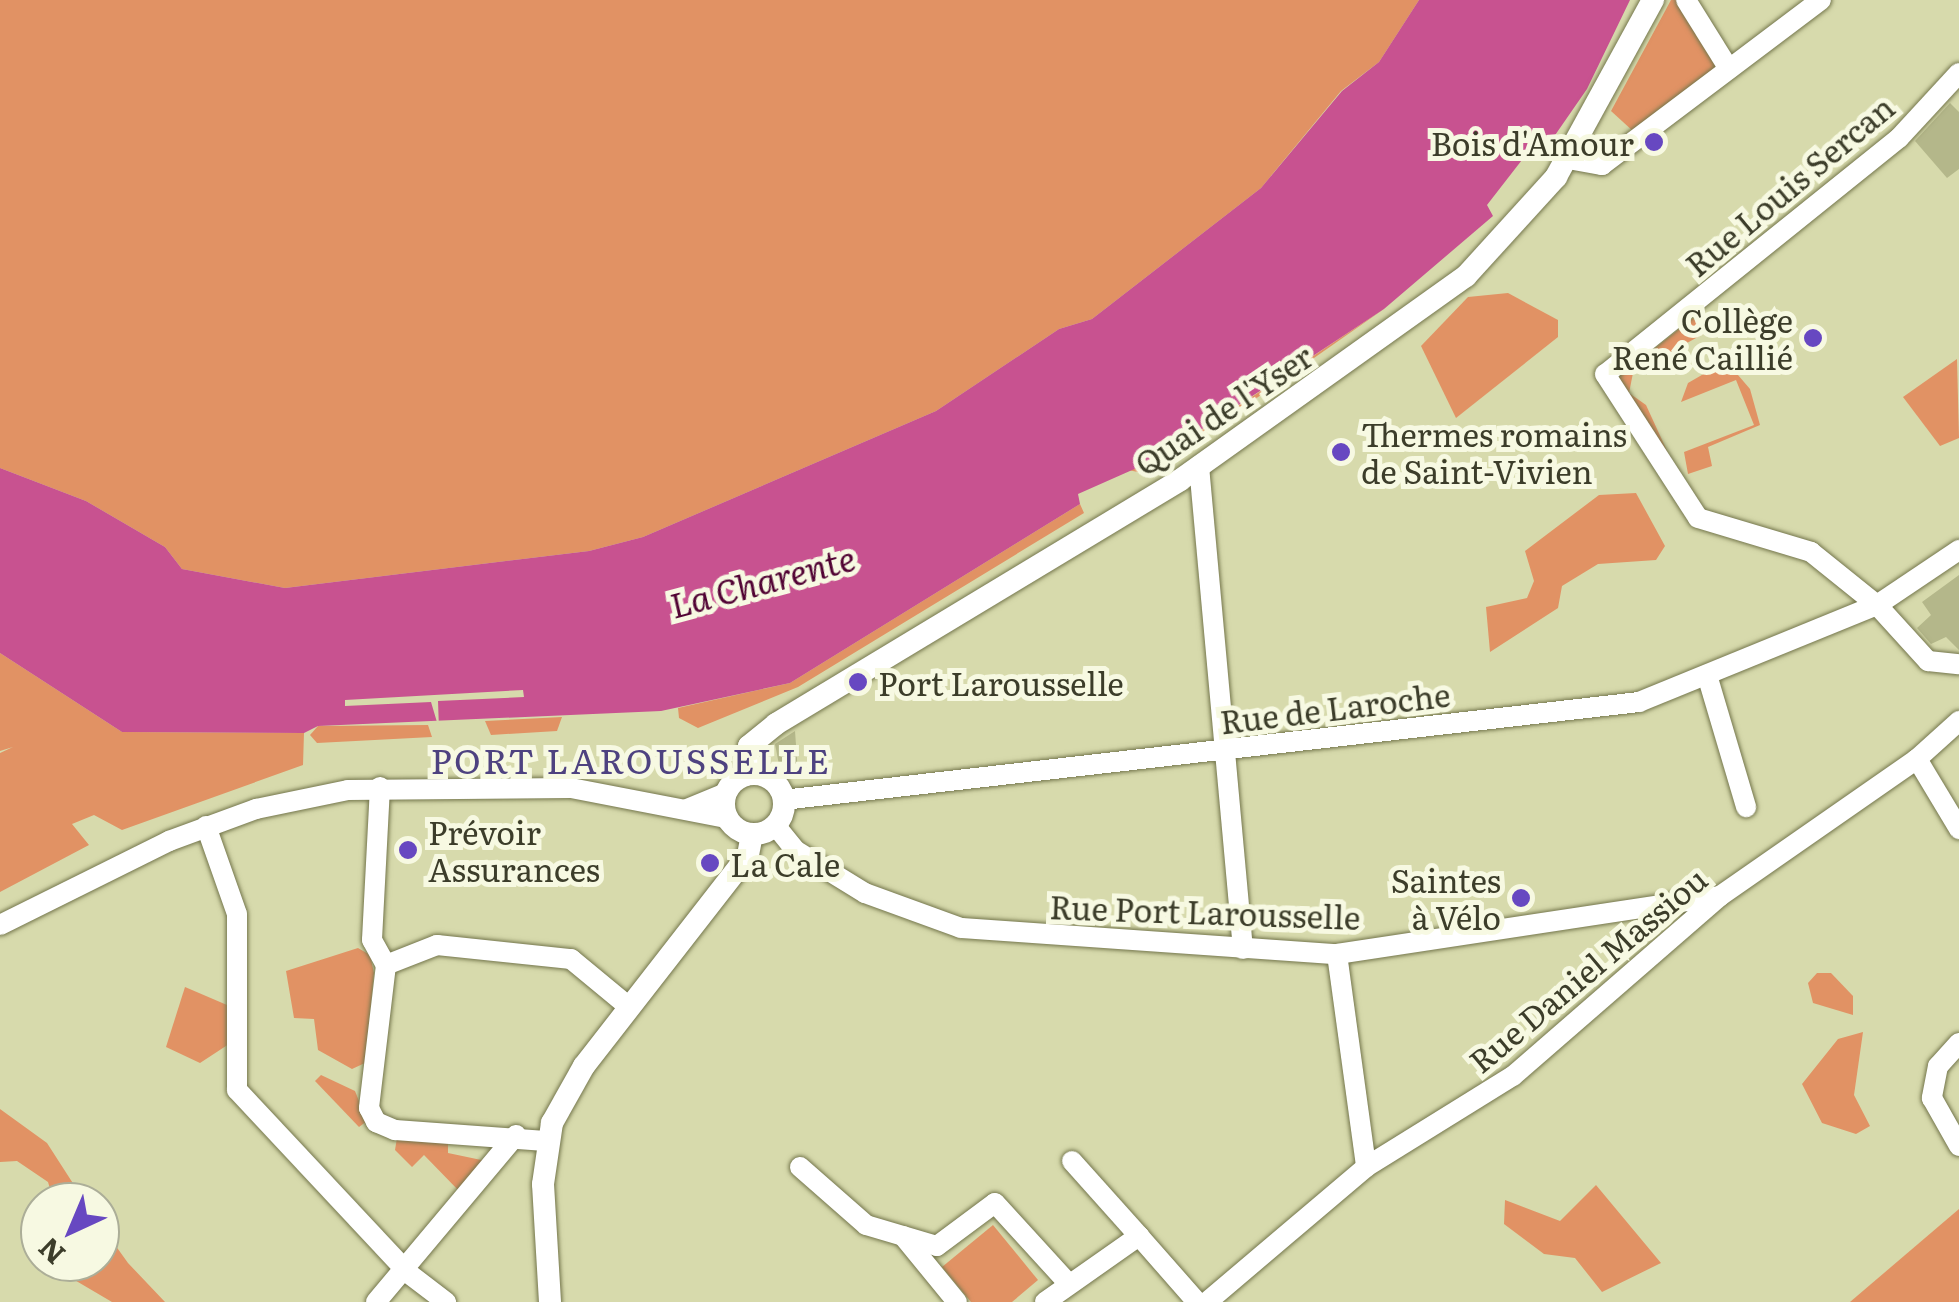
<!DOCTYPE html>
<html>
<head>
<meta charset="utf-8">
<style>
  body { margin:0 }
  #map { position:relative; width:1959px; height:1302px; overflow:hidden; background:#d7daac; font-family:Literata,serif }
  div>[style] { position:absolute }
  .green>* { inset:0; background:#e19264 }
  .water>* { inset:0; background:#c85290 }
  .pier>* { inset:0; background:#d7daac }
  .building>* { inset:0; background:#b4b78a }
  .roads { filter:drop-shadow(0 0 2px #74764c) drop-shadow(0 0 2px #74764c) }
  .minor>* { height:20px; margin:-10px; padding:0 10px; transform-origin:10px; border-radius:10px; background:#fff }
  .tertiary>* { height:22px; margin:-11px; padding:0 11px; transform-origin:11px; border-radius:11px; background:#fff }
  .tertiary>.ring { margin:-11px; padding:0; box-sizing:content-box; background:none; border:22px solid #fff; border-radius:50% }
  .dots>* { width:28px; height:28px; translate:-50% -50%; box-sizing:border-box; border:5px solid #f7f9e2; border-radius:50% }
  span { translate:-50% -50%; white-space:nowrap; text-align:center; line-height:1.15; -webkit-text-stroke:10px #f7f9e2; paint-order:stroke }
  .poi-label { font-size:32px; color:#3c3d2a }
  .right { translate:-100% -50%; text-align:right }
  .left { translate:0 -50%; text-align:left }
  .street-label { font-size:32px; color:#3c3d2a }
  .water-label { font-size:35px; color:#510333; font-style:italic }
  .neighbourhood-label { font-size:35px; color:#4e4280; letter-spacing:2.5px }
  .north { position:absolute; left:20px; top:1182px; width:100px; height:100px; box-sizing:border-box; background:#f7f9e2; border:2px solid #acae98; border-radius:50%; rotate:224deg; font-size:28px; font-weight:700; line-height:40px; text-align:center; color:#3c3d2a }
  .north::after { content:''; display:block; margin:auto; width:35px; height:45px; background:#6748c1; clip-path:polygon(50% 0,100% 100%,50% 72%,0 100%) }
</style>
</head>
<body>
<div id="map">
  <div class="green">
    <i style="clip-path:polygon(0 0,1419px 0,1379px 62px,1341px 91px,1261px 188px,1092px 319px,1059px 329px,936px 411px,643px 537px,589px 551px,285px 588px,182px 569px,165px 547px,86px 501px,0 468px)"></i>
    <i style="clip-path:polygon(1671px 0,1686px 0,1729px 69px,1634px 132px,1611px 111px)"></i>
    <i style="clip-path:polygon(1508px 293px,1558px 320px,1558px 337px,1456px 418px,1421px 346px,1468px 297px)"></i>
    <i style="clip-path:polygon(1384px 309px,1148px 474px,1128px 470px,1172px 450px)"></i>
    <i style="clip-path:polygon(1693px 318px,1705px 333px,1633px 373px,1629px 393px,1646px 405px,1679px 477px,1616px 379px)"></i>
    <i style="clip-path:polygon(1957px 359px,1959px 438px,1940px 446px,1903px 397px)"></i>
    <i style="clip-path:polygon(1726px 361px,1750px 389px,1760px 425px,1708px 447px,1712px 466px,1688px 474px,1684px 452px,1754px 425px,1736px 380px,1681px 402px,1688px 383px)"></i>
    <i style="clip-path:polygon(1636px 493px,1665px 546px,1656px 560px,1598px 564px,1562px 586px,1558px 608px,1490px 652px,1486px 607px,1527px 598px,1534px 581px,1525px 551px,1599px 495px)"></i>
    <i style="clip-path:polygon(1080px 504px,1084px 513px,798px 687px,698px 728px,679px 718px,678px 708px,790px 683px)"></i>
    <i style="clip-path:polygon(0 653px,122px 732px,304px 733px,303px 765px,122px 830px,94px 815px,72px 824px,89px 845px,0 892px,0 753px,13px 747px,0 751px)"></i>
    <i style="clip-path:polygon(562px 717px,557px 731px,491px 735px,485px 721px)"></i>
    <i style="clip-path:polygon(428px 725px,432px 737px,317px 743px,310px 735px,318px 726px)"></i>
    <i style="clip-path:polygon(358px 948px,370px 955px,374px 973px,365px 1063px,352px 1069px,318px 1050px,314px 1019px,294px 1018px,286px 971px)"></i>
    <i style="clip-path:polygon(1817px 973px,1831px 973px,1853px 996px,1853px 1015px,1813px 1003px,1808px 983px)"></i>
    <i style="clip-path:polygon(185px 987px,227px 1005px,229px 1044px,200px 1063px,166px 1047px)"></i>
    <i style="clip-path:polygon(1863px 1032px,1854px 1095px,1870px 1126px,1856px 1134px,1822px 1123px,1802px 1084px,1838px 1039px)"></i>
    <i style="clip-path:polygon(321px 1075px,355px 1091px,367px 1121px,359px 1127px,315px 1081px)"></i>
    <i style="clip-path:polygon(0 1109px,47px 1143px,85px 1202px,54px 1202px,48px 1182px,17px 1161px,0 1162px)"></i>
    <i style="clip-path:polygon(397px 1138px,448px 1141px,448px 1153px,486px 1161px,460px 1192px,424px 1155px,412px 1167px,395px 1150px)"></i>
    <i style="clip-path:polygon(1596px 1185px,1661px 1263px,1602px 1292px,1575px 1258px,1544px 1254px,1504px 1224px,1505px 1200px,1560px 1221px)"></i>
    <i style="clip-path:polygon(1959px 1209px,1959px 1302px,1850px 1302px)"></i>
    <i style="clip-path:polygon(100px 1224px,128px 1263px,165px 1302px,112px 1302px,44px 1262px,100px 1262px)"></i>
    <i style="clip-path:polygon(993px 1225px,1038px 1280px,1012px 1302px,971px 1302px,942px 1267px)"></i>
  </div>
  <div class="water">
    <i style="clip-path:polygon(1419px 0,1630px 0,1587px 89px,1542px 154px,1532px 147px,1487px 205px,1493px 216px,1384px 309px,1157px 459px,1078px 494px,1080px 504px,790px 683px,661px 711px,318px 726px,304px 733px,122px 732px,0 653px,0 468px,86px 501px,165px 547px,182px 569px,285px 588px,589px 551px,643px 537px,936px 411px,1059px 329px,1092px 319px,1261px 188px,1342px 91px,1379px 62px)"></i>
  </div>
  <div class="pier">
    <i style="clip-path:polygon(523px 690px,524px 697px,438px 701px,439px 729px,431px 702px,345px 706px,345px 700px)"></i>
  </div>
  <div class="building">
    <i style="clip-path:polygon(1950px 103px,1959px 112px,1959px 169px,1947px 178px,1915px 141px)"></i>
    <i style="clip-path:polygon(1959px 575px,1959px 650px,1946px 637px,1931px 644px,1917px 628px,1931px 615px,1922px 602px)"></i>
    <i style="clip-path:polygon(795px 731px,798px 773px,781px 775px,775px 744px)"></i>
  </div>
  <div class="roads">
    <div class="minor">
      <i style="left:1686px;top:0;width:81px;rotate:58.1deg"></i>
      <i style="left:1959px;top:73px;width:88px;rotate:132.7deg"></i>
      <i style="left:1899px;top:138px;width:377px;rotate:141.2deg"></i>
      <i style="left:1605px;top:374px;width:171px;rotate:57.1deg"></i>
      <i style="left:1698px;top:518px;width:118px;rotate:16.7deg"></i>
      <i style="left:1811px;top:552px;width:85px;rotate:38.8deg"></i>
      <i style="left:1877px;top:605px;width:76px;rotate:47.7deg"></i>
      <i style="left:1928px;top:661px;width:31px;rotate:6deg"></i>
      <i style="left:1568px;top:159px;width:35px;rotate:10deg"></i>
      <i style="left:1602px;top:165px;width:274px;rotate:-37deg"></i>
      <i style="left:1199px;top:466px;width:485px;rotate:84.8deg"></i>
      <i style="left:1707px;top:675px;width:138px;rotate:73.5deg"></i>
      <i style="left:1917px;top:759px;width:82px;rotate:59deg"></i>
      <i style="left:380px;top:787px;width:153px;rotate:93deg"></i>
      <i style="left:372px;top:940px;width:29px;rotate:61deg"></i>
      <i style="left:386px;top:965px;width:144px;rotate:96.8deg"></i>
      <i style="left:369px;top:1108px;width:16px;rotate:63deg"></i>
      <i style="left:376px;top:1122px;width:21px;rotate:23deg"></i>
      <i style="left:395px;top:1130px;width:151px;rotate:4.2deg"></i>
      <i style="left:783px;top:800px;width:862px;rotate:-6.53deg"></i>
      <i style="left:1639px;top:702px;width:257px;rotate:-22.2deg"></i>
      <i style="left:1877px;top:605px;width:99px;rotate:-33.9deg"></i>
      <i style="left:687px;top:809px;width:42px;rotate:-22.3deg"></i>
      <i style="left:775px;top:825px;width:32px;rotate:51deg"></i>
      <i style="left:795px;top:850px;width:82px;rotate:31.6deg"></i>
      <i style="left:865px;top:893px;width:102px;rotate:20deg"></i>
      <i style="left:961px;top:928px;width:377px;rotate:4deg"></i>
      <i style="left:1337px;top:954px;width:387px;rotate:-8.6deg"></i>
      <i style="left:206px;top:826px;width:93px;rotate:70.6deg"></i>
      <i style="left:237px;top:914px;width:176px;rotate:90deg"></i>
      <i style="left:237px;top:1090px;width:250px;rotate:46.9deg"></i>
      <i style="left:408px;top:1273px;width:48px;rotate:37.3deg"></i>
      <i style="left:0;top:925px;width:189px;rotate:-26.4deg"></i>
      <i style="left:169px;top:841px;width:93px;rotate:-20.2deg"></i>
      <i style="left:256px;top:809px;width:94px;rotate:-11.7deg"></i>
      <i style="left:348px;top:790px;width:223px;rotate:-0.5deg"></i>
      <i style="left:571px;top:788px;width:159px;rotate:10.9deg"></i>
      <i style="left:1337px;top:954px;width:215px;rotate:82.2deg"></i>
      <i style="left:386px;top:965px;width:55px;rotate:-21.4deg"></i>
      <i style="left:437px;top:945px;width:135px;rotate:6deg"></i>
      <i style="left:571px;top:959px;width:75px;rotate:39.6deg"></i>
      <i style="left:1959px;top:1043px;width:31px;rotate:132deg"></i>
      <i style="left:1938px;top:1066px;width:33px;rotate:101deg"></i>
      <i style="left:1932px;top:1098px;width:55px;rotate:60.6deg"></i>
      <i style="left:1072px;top:1161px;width:101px;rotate:48.2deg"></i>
      <i style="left:800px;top:1167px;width:88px;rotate:41.3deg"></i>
      <i style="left:866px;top:1225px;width:74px;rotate:16.5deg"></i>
      <i style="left:937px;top:1246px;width:72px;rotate:-36.6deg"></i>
      <i style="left:995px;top:1203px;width:110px;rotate:47.6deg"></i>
      <i style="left:903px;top:1236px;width:85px;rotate:50.7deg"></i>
      <i style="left:376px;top:1302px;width:218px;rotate:-50deg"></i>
      <i style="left:1045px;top:1302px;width:115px;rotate:-35.1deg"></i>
      <i style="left:1139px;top:1236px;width:88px;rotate:48.7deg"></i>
      <i style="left:1207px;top:1302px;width:209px;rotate:-40.3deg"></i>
      <i style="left:1366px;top:1167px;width:173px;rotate:-31.8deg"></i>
      <i style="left:1513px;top:1076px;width:274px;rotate:-41deg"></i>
      <i style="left:1720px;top:896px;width:240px;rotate:-34.8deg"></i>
      <i style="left:1917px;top:759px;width:57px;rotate:-42.1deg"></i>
    </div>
    <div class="tertiary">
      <i class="ring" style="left:724px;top:774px;width:38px;height:38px"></i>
      <i style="left:746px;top:775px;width:29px;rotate:-84deg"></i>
      <i style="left:749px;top:746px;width:35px;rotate:-39deg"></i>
      <i style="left:776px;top:724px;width:472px;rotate:-31.1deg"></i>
      <i style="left:1180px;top:480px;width:351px;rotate:-35.5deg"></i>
      <i style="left:1466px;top:276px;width:134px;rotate:-47.7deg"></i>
      <i style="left:1556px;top:177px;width:202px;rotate:-61.3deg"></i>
      <i style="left:550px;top:1302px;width:118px;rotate:-93.4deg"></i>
      <i style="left:543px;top:1184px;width:62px;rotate:-81.6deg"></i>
      <i style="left:552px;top:1123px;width:65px;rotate:-60.7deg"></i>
      <i style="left:584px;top:1066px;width:267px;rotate:-52.1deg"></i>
      <i style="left:748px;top:855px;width:21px;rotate:-79deg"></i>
    </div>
  </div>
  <div class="dots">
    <i style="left:1654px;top:142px;background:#6748c1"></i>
    <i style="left:1813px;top:338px;background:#6748c1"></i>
    <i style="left:1341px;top:452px;background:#6748c1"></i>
    <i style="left:858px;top:682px;background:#6748c1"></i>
    <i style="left:408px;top:850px;background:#6748c1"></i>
    <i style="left:710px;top:863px;background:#6748c1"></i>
    <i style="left:1521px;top:898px;background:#6748c1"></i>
  </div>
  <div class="poi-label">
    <span class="right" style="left:1634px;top:142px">Bois d'Amour</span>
    <span class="right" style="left:1793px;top:338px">Collège<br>René Caillié</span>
    <span class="left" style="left:1361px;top:452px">Thermes romains<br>de Saint-Vivien</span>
    <span class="left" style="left:878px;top:682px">Port Larousselle</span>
    <span class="left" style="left:428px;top:850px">Prévoir<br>Assurances</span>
    <span class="left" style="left:730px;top:863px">La Cale</span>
    <span class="right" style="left:1501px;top:898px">Saintes<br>à Vélo</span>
  </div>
  <div class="street-label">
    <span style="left:1789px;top:185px;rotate:-40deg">Rue Louis Sercan</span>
    <span style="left:1223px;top:409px;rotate:-34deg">Quai de l'Yser</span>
    <span style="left:1335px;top:707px;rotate:-7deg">Rue de Laroche</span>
    <span style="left:1205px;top:911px;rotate:2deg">Rue Port Larousselle</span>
    <span style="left:1587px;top:969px;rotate:-40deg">Rue Daniel Massiou</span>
  </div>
  <div class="water-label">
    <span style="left:762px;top:580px;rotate:-15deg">La Charente</span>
  </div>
  <div class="neighbourhood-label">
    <span style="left:631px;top:759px">PORT LAROUSSELLE</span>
  </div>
  <div class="north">N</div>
</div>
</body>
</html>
